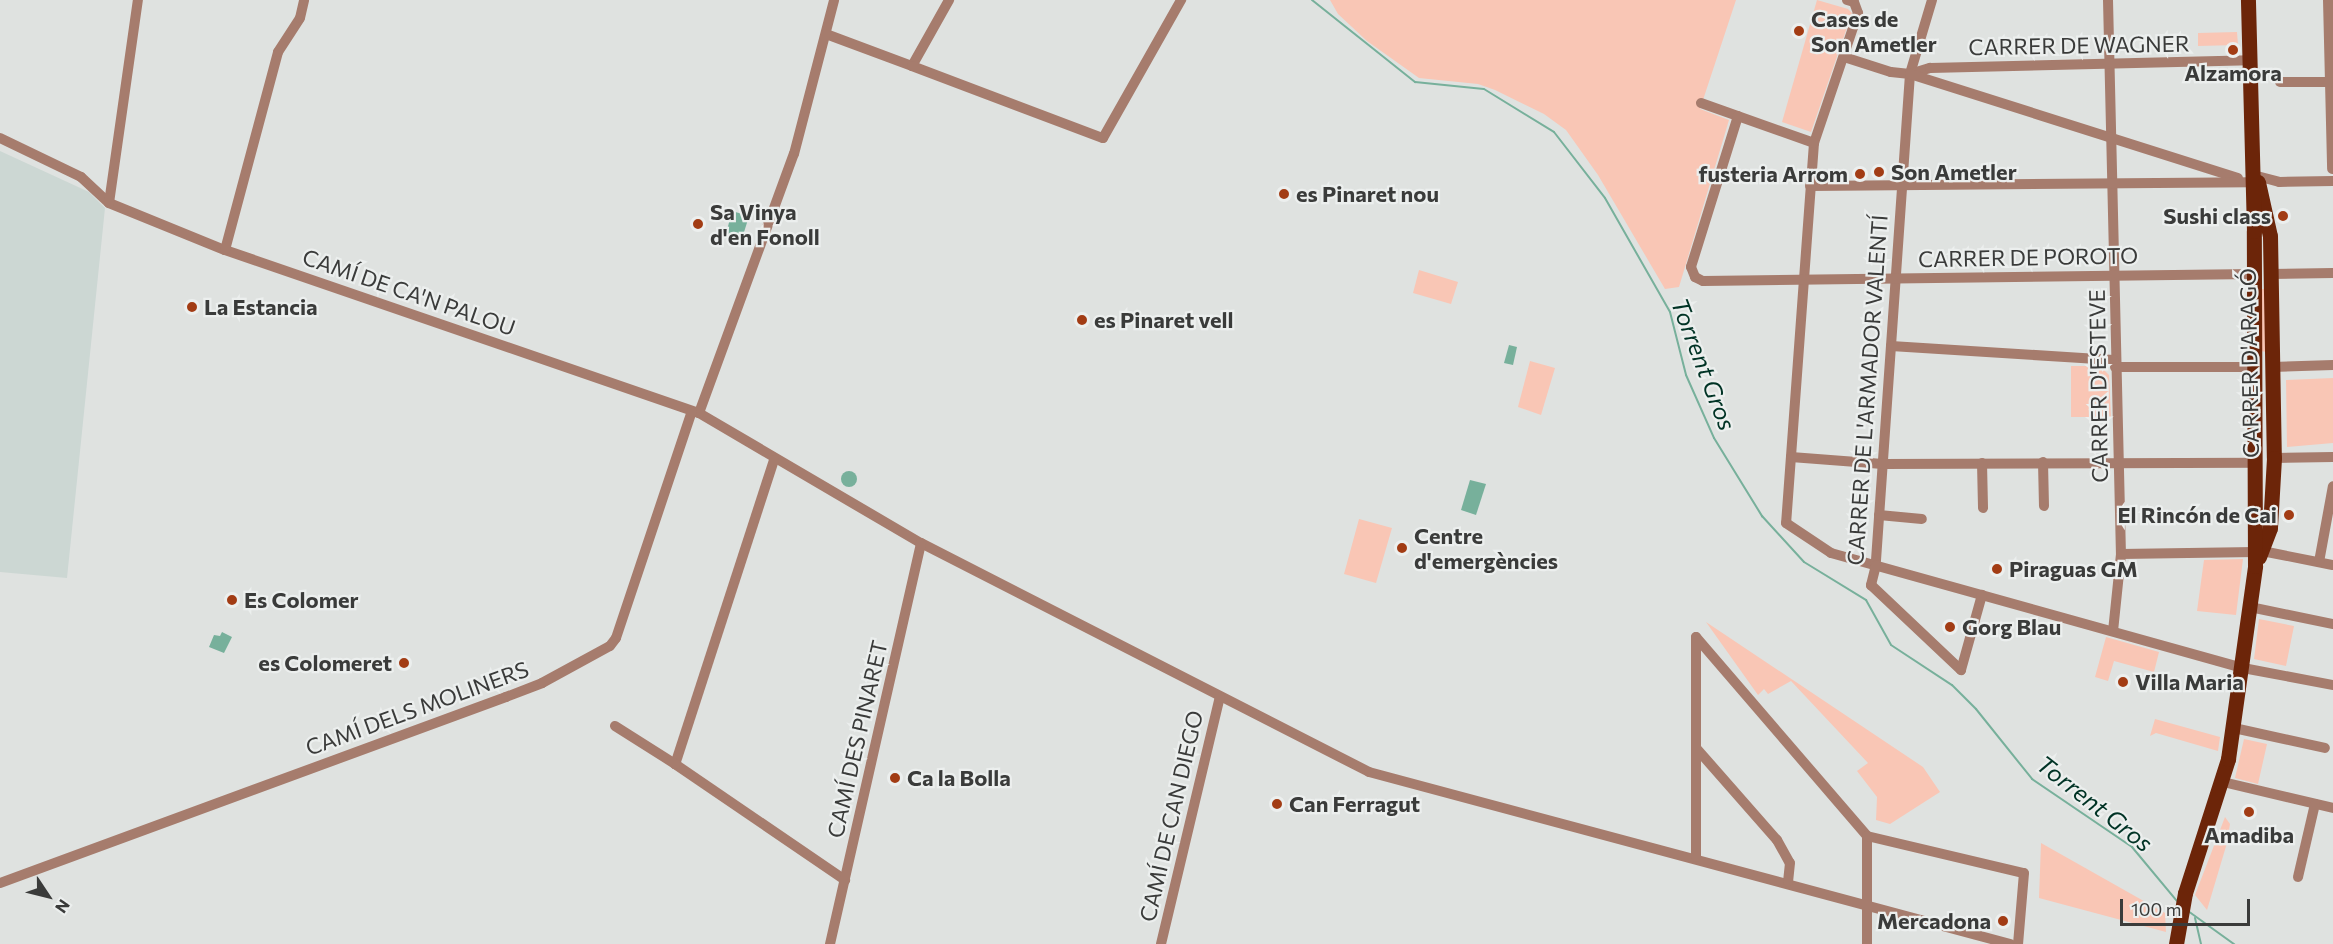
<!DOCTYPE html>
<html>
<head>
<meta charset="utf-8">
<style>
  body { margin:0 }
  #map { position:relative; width:2333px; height:944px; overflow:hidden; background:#dfe2e0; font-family:Commissioner,sans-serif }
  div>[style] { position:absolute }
  .built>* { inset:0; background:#ccd7d3 }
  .green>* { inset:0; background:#f9c6b5 }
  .water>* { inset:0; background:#77b09b }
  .round { border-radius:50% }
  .stream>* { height:2px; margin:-1px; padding:0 1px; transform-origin:1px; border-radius:1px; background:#77b09b }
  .street>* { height:10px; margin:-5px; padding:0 5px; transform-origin:5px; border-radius:5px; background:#a67c6d }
  .primary>* { height:15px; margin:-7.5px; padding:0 7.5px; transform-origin:7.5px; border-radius:7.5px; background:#6c2509 }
  .dots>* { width:16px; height:16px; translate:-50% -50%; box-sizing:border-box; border:3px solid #ecefee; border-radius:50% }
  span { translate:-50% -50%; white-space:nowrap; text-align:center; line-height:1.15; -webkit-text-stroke:4.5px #ecefee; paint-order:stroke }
  .poi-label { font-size:22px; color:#3a3b3a; font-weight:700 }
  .left { translate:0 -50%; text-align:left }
  .right { translate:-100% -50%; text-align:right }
  .street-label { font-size:22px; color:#3a3b3a }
  .water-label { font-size:24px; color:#003325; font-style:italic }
  .north { position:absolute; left:18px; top:866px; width:60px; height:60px; -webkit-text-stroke:4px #ecefee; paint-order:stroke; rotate:125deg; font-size:16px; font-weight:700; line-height:24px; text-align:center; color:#3a3b3a }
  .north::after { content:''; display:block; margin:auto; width:21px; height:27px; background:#3a3b3a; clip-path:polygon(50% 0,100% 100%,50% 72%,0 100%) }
  .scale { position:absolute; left:2120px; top:899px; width:130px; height:27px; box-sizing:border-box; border:3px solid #3a3b3a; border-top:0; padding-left:8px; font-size:18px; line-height:21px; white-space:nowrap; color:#3a3b3a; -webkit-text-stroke:4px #ecefee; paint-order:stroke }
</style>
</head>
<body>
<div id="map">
  <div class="built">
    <i style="clip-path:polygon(0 151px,89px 192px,105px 208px,67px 578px,0 572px)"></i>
  </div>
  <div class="green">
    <i style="clip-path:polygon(1330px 0,1736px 0,1700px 109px,1729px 120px,1679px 287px,1665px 289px,1598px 175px,1566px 130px,1544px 114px,1495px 90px,1478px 84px,1419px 78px,1367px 41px,1338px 14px)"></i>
    <i style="clip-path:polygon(1817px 0,1848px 9px,1852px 13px,1811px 132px,1782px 122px)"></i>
    <i style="clip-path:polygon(2237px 32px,2238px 45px,2198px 46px,2198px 33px)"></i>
    <i style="clip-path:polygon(1419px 270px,1458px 282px,1451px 304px,1413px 293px)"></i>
    <i style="clip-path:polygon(2260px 289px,2265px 289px,2266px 352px,2261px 351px)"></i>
    <i style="clip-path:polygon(1530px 361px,1555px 368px,1541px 415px,1518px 407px)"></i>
    <i style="clip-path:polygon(2071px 366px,2100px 366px,2109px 375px,2111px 417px,2071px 417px)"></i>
    <i style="clip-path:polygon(2333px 378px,2333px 443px,2287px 447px,2286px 380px)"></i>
    <i style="clip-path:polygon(1359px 519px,1392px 528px,1376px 583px,1344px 574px)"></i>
    <i style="clip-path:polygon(2243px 559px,2236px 615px,2197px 611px,2204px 560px)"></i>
    <i style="clip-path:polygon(2259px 619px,2294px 626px,2286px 666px,2254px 659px)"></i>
    <i style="clip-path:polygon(1706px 622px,1923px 767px,1940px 792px,1890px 824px,1876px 820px,1877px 797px,1857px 771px,1868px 763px,1791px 681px,1768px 694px,1764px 689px,1758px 695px)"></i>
    <i style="clip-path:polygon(2106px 637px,2159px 652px,2154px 672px,2114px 661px,2108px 681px,2095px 677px)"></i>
    <i style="clip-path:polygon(2155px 719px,2220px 737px,2218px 751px,2156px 733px,2150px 736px)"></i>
    <i style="clip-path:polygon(2244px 739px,2267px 744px,2258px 784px,2235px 778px)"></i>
    <i style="clip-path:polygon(2225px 817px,2230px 824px,2227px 843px,2207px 910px,2195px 895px)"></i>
    <i style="clip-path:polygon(2041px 843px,2165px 913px,2166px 932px,2039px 898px)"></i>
  </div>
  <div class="water">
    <i style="clip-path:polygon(732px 211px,749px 216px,741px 242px,725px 238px)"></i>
    <i style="clip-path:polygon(1509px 345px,1517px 347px,1513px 365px,1504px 363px)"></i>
    <i class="round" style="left:841px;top:471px;width:16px;height:16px"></i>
    <i style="clip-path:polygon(1470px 480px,1486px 484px,1476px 515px,1461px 510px)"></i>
    <i style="clip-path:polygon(222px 632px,232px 637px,224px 653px,209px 647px,214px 635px,220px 636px)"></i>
  </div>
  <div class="stream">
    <i style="left:1312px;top:0;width:132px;rotate:38.5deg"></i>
    <i style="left:1415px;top:82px;width:69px;rotate:5.8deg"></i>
    <i style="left:1484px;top:89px;width:82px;rotate:31.6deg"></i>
    <i style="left:1554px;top:132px;width:83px;rotate:52.3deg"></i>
    <i style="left:1605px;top:198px;width:131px;rotate:60.3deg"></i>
    <i style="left:1670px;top:312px;width:65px;rotate:75.7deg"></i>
    <i style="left:1686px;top:375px;width:69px;rotate:66deg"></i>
    <i style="left:1714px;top:438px;width:92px;rotate:58.4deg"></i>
    <i style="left:1762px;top:516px;width:62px;rotate:47.6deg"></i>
    <i style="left:1804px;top:562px;width:73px;rotate:31.5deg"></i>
    <i style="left:1866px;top:600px;width:51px;rotate:60.9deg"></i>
    <i style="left:1891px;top:645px;width:73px;rotate:33.3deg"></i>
    <i style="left:1952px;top:685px;width:34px;rotate:45deg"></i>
    <i style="left:1976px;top:709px;width:90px;rotate:51.3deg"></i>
    <i style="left:2032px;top:779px;width:121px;rotate:34.2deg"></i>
    <i style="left:2132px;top:847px;width:70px;rotate:50.2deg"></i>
    <i style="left:2188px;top:911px;width:57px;rotate:35.7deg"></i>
    <i style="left:2195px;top:918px;width:27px;rotate:77deg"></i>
  </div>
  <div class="street">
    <i style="left:1847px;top:0;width:7px;rotate:16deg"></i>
    <i style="left:1854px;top:2px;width:12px;rotate:70deg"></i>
    <i style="left:1858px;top:13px;width:137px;rotate:108.7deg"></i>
    <i style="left:1814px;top:143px;width:381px;rotate:94.2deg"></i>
    <i style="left:1786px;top:523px;width:54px;rotate:33.7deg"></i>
    <i style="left:1831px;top:553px;width:428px;rotate:15.6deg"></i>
    <i style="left:2243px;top:668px;width:92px;rotate:10.7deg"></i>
    <i style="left:1932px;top:0;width:77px;rotate:106.6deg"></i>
    <i style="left:1910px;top:74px;width:492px;rotate:94deg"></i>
    <i style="left:1876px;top:565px;width:21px;rotate:104deg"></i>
    <i style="left:1871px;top:585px;width:124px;rotate:43.4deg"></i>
    <i style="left:1961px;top:670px;width:78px;rotate:-74.4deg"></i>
    <i style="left:2108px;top:0;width:554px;rotate:88.66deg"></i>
    <i style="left:2121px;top:554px;width:77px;rotate:95.9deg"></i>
    <i style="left:2328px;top:0;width:169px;rotate:88.6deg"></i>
    <i style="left:826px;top:34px;width:92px;rotate:20.4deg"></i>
    <i style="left:912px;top:66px;width:76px;rotate:-60.7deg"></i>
    <i style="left:1844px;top:57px;width:49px;rotate:17.7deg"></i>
    <i style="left:1891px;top:72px;width:19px;rotate:6deg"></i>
    <i style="left:1910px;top:74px;width:21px;rotate:-17deg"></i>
    <i style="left:1930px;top:68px;width:320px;rotate:-1.4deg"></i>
    <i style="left:912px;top:66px;width:204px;rotate:20.7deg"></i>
    <i style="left:1103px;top:138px;width:159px;rotate:-60.5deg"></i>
    <i style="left:1910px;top:74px;width:344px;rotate:17.6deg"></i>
    <i style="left:2280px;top:82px;width:50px"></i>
    <i style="left:1701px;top:103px;width:120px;rotate:19.5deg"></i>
    <i style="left:1738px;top:116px;width:158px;rotate:107.3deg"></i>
    <i style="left:1691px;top:267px;width:11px;rotate:68deg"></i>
    <i style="left:1695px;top:277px;width:9px;rotate:27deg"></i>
    <i style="left:1703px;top:281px;width:551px;rotate:-0.73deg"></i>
    <i style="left:0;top:138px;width:90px;rotate:25.7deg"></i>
    <i style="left:81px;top:177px;width:38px;rotate:43deg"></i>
    <i style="left:109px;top:203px;width:125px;rotate:22.1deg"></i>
    <i style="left:225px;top:250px;width:501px;rotate:18.98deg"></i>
    <i style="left:699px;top:413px;width:257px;rotate:30.4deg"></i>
    <i style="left:921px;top:543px;width:503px;rotate:27.07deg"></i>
    <i style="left:1369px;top:772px;width:664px;rotate:15.02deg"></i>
    <i style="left:2257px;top:176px;width:23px;rotate:15deg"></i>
    <i style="left:2279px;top:182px;width:54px;rotate:-1.1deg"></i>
    <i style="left:1810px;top:186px;width:440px;rotate:-0.5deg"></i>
    <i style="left:109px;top:203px;width:205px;rotate:-81.9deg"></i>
    <i style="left:225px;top:250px;width:205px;rotate:-75deg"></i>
    <i style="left:278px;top:52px;width:40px;rotate:-57.1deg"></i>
    <i style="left:300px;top:18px;width:18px;rotate:-77deg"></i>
    <i style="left:2270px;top:274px;width:63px;rotate:-0.9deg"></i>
    <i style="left:1891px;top:346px;width:223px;rotate:3.6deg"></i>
    <i style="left:2115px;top:367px;width:140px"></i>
    <i style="left:2272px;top:367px;width:61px;rotate:-1.9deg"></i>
    <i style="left:699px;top:413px;width:276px;rotate:-69.9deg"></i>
    <i style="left:794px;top:154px;width:159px;rotate:-75.4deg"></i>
    <i style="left:1791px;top:457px;width:92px;rotate:4.4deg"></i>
    <i style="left:1883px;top:464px;width:374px;rotate:-0.2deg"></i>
    <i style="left:2274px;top:458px;width:59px;rotate:-1deg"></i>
    <i style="left:774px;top:460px;width:320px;rotate:108deg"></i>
    <i style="left:675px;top:764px;width:206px;rotate:34.3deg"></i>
    <i style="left:2043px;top:462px;width:44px;rotate:88.7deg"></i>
    <i style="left:1982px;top:463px;width:45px;rotate:88.7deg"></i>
    <i style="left:1879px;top:515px;width:43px;rotate:5.3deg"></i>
    <i style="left:2262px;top:551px;width:72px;rotate:11.2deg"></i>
    <i style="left:2121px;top:554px;width:134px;rotate:-0.9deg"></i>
    <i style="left:2319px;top:562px;width:77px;rotate:-79.6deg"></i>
    <i style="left:2250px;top:607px;width:85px;rotate:11.6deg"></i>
    <i style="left:1696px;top:637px;width:262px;rotate:49.3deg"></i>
    <i style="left:1867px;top:836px;width:108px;rotate:90deg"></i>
    <i style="left:615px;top:726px;width:71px;rotate:32.3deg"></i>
    <i style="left:2234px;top:728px;width:93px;rotate:12.4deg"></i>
    <i style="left:1697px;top:749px;width:121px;rotate:48.7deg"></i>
    <i style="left:1777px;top:840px;width:26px;rotate:61deg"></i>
    <i style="left:1790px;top:863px;width:19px;rotate:96deg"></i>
    <i style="left:2223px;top:782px;width:113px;rotate:13.3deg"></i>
    <i style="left:1867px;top:836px;width:161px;rotate:13.3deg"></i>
    <i style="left:2024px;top:873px;width:71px;rotate:94.8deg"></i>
    <i style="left:1696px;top:857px;width:220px;rotate:-90deg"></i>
    <i style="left:2298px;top:877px;width:75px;rotate:-76.9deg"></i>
    <i style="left:0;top:883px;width:539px;rotate:-20.18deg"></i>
    <i style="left:506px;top:697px;width:39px;rotate:-21deg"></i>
    <i style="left:542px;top:683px;width:77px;rotate:-28.6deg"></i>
    <i style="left:610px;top:646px;width:10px;rotate:-53deg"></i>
    <i style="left:616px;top:638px;width:239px;rotate:-71.5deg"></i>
    <i style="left:830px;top:944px;width:411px;rotate:-77.2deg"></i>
    <i style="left:1161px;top:944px;width:254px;rotate:-76.6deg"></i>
  </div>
  <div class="primary">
    <i style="left:2258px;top:182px;width:55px;rotate:77.5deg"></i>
    <i style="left:2270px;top:236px;width:222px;rotate:89deg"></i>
    <i style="left:2274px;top:458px;width:70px;rotate:93.3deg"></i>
    <i style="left:2270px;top:528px;width:31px;rotate:111deg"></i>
    <i style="left:2176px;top:944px;width:52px;rotate:-80deg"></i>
    <i style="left:2185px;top:893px;width:141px;rotate:-72.2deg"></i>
    <i style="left:2228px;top:759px;width:195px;rotate:-82deg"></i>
    <i style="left:2255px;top:566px;width:335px;rotate:-90.2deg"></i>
    <i style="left:2254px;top:231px;width:231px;rotate:-91.5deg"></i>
  </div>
  <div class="dots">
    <i style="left:1799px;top:31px;background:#a23c14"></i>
    <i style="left:2233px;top:50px;background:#a23c14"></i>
    <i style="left:1879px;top:172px;background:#a23c14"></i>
    <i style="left:1860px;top:174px;background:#a23c14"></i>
    <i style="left:1284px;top:194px;background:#a23c14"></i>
    <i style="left:2283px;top:216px;background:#a23c14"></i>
    <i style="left:698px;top:224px;background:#a23c14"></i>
    <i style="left:192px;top:307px;background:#a23c14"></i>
    <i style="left:1082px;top:320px;background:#a23c14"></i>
    <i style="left:2289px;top:515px;background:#a23c14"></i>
    <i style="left:1402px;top:548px;background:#a23c14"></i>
    <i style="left:1997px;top:569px;background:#a23c14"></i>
    <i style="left:232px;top:600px;background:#a23c14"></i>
    <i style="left:1950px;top:627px;background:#a23c14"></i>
    <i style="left:404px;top:663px;background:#a23c14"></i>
    <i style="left:2123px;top:682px;background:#a23c14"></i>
    <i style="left:895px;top:778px;background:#a23c14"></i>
    <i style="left:1277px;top:804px;background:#a23c14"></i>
    <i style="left:2249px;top:812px;background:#a23c14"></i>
    <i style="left:2003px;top:921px;background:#a23c14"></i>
  </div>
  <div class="poi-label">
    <span class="left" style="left:1811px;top:31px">Cases de<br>Son Ametler</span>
    <span style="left:2233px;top:73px">Alzamora</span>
    <span class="left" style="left:1891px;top:172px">Son Ametler</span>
    <span class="right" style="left:1848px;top:174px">fusteria Arrom</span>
    <span class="left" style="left:1296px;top:194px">es Pinaret nou</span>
    <span class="left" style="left:710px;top:224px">Sa Vinya<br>d'en Fonoll</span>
    <span class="right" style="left:2271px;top:216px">Sushi class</span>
    <span class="left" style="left:204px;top:307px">La Estancia</span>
    <span class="left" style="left:1094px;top:320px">es Pinaret vell</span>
    <span class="right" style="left:2277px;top:515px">El Rincón de Cai</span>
    <span class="left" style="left:1414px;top:548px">Centre<br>d'emergències</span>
    <span class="left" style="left:2009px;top:569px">Piraguas GM</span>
    <span class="left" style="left:244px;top:600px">Es Colomer</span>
    <span class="left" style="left:1962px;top:627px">Gorg Blau</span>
    <span class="right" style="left:392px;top:663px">es Colomeret</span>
    <span class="left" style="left:2135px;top:682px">Villa Maria</span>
    <span class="left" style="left:907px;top:778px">Ca la Bolla</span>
    <span class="left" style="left:1289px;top:804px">Can Ferragut</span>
    <span style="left:2249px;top:835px">Amadiba</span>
    <span class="right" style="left:1991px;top:921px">Mercadona</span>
  </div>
  <div class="street-label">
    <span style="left:2079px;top:45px;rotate:-1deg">CARRER DE WAGNER</span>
    <span style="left:2028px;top:257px;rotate:-1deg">CARRER DE POROTO</span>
    <span style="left:409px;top:292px;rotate:19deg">CAMÍ DE CA'N PALOU</span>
    <span style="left:2249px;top:363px;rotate:-91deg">CARRER D'ARAGÓ</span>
    <span style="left:2098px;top:386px;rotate:-91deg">CARRER D'ESTEVE</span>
    <span style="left:1867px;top:390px;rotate:-86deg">CARRER DE L'ARMADOR VALENTÍ</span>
    <span style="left:417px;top:708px;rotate:-20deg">CAMÍ DELS MOLINERS</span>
    <span style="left:857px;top:739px;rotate:-77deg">CAMÍ DES PINARET</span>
    <span style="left:1171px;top:816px;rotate:-77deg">CAMÍ DE CAN DIEGO</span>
  </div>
  <div class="water-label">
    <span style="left:1704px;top:364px;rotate:69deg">Torrent Gros</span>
    <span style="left:2095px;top:803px;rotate:38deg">Torrent Gros</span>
  </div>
  <div class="north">N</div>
  <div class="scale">100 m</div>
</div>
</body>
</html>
